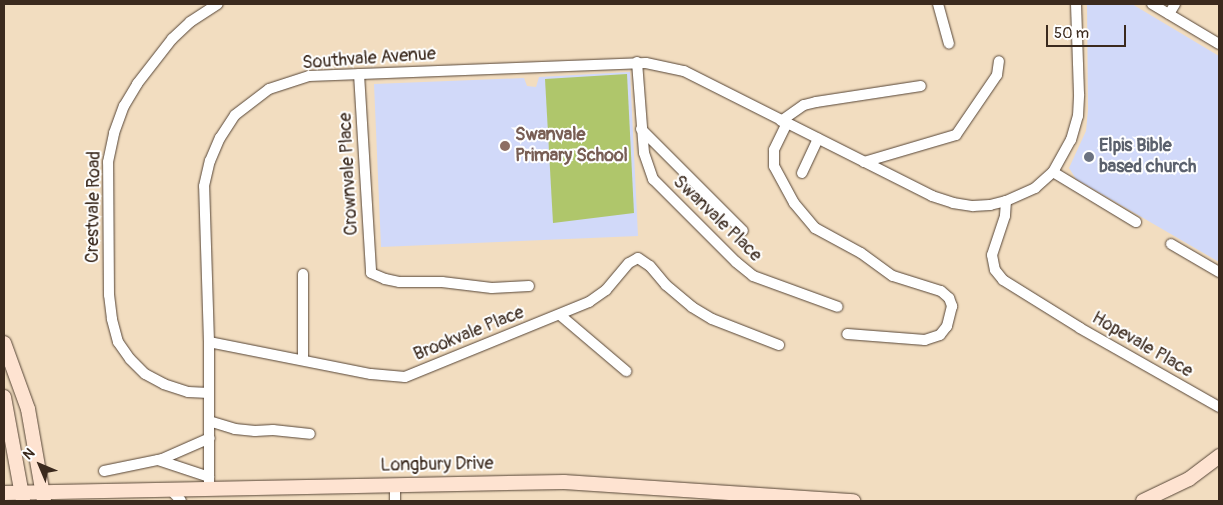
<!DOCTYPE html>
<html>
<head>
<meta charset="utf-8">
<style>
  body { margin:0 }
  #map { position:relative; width:1223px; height:505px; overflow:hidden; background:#f2ddc0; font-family:Pangolin,sans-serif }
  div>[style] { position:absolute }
  .built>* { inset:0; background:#d1d9f9 }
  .green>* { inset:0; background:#afc66b }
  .roads { filter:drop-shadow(0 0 1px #564536) drop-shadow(0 0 1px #564536) }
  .street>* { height:10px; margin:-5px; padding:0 5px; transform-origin:5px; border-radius:5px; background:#fff }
  .secondary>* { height:14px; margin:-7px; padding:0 7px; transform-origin:7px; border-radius:7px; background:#fee3d1 }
  .dots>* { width:14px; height:14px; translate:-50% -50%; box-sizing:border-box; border:2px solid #fff; border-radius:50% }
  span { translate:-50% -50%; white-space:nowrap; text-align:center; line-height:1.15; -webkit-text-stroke:4px #fff; paint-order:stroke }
  .street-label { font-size:18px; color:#3b2a1e }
  .education-label { font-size:18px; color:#785e54; font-weight:700 }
  .left { translate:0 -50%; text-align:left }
  .worship-label { font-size:18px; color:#5b616d; font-weight:700 }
  .frame { position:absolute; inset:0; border:5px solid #3b2a1e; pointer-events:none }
  .north { position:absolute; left:15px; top:440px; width:50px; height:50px; -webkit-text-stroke:4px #fff; paint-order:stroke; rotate:315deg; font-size:14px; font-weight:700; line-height:20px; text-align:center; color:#3b2a1e }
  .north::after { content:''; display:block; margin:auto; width:18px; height:22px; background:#3b2a1e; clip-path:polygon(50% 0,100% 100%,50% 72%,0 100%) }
  .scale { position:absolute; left:1046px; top:25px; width:80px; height:22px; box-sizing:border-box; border:2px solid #3b2a1e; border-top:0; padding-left:6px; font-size:15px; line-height:18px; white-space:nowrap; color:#3b2a1e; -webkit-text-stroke:4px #fff; paint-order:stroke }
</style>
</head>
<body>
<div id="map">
  <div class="built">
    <i style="clip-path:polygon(1087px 4px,1132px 4px,1219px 56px,1219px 262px,1076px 179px,1069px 168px,1086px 131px,1088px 110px)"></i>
    <i style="clip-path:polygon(630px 72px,638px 236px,381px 247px,374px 84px,524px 78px,527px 86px,536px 87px,539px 77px)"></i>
  </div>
  <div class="green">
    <i style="clip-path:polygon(627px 74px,634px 213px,553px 223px,545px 79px)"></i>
  </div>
  <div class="roads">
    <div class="street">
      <i style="left:938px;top:4px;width:41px;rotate:74.6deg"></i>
      <i style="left:1152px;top:4px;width:78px;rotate:30.8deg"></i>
      <i style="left:1169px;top:14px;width:12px;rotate:-59deg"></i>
      <i style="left:637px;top:62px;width:91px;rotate:85.6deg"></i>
      <i style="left:644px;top:153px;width:28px;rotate:71deg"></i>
      <i style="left:653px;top:179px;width:117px;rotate:45deg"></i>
      <i style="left:736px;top:262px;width:22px;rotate:39deg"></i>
      <i style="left:753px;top:276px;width:90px;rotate:20deg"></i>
      <i style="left:359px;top:74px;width:199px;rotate:86.5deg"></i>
      <i style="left:371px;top:273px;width:15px;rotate:23deg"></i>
      <i style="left:385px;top:279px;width:14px;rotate:12deg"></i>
      <i style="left:399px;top:282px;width:43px"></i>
      <i style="left:442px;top:282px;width:50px;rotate:6.8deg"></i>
      <i style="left:492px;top:288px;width:37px;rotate:-3deg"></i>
      <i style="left:781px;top:121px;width:28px;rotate:-35deg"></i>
      <i style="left:804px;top:105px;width:12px;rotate:-14deg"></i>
      <i style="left:816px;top:102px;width:106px;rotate:-8.7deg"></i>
      <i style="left:787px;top:123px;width:30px;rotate:116deg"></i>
      <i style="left:774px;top:150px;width:16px;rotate:90deg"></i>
      <i style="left:774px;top:166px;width:42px;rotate:61.6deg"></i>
      <i style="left:794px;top:203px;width:33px;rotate:50deg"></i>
      <i style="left:815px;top:228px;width:52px;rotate:28.5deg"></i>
      <i style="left:861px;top:253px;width:39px;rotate:36deg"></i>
      <i style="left:893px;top:276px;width:50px;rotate:17.4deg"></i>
      <i style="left:941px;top:291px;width:11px;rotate:41deg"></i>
      <i style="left:949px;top:298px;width:9px;rotate:69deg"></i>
      <i style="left:952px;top:306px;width:21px;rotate:104deg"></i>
      <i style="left:947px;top:326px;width:11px;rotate:128deg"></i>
      <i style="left:940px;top:335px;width:16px;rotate:162deg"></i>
      <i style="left:925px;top:340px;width:78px;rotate:-175.6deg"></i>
      <i style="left:641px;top:129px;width:144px;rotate:45deg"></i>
      <i style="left:864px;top:162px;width:96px;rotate:-16.4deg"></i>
      <i style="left:956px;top:135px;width:73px;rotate:-55.7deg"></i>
      <i style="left:997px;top:75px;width:14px;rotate:-82deg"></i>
      <i style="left:1053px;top:172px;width:97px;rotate:31.1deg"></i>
      <i style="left:802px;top:173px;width:38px;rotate:-65deg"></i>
      <i style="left:1006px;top:201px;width:15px;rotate:94deg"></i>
      <i style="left:1005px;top:216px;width:41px;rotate:108.4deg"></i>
      <i style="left:992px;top:255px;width:15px;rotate:79deg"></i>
      <i style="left:995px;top:270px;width:13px;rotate:51deg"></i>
      <i style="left:1003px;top:280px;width:91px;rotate:31.9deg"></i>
      <i style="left:1080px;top:328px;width:160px;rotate:29.6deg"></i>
      <i style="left:1171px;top:244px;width:56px;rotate:30.3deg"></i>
      <i style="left:560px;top:315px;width:87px;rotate:40.3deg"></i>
      <i style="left:209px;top:342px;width:165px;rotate:11.2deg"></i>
      <i style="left:371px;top:374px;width:34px;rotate:5deg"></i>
      <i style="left:405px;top:377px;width:199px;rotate:-22.2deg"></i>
      <i style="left:589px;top:302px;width:21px;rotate:-35deg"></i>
      <i style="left:606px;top:290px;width:35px;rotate:-50deg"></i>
      <i style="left:629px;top:263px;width:10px;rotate:-29deg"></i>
      <i style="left:638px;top:258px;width:14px;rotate:34deg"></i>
      <i style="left:650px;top:266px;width:25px;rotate:50deg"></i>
      <i style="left:666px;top:285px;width:34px;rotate:40deg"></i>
      <i style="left:692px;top:307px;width:23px;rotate:31deg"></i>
      <i style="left:712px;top:319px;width:72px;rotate:21.2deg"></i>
      <i style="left:303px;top:360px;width:86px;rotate:-90deg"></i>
      <i style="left:209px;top:393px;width:21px;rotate:-177deg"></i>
      <i style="left:188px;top:392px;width:25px;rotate:-162deg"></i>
      <i style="left:164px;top:384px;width:21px;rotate:-152deg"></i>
      <i style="left:145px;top:374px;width:21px;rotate:-135deg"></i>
      <i style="left:130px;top:359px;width:21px;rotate:-125deg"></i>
      <i style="left:118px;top:342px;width:24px;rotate:-105deg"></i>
      <i style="left:112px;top:319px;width:24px;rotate:-97deg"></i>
      <i style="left:109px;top:295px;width:133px;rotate:-90.4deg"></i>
      <i style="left:108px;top:162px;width:30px;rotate:-78deg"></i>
      <i style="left:114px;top:133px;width:29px;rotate:-70deg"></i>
      <i style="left:124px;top:106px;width:26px;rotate:-59deg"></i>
      <i style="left:137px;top:84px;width:57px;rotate:-52.1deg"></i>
      <i style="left:172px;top:39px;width:25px;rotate:-43deg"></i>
      <i style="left:190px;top:22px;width:33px;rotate:-33deg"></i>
      <i style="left:209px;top:421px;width:27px;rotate:17deg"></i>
      <i style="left:235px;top:429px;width:20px;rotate:6deg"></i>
      <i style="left:255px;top:431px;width:18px;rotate:-3deg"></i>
      <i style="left:273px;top:430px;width:37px;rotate:6deg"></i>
      <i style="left:158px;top:460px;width:54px;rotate:18.4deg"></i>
      <i style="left:104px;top:471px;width:59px;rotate:-11.7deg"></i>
      <i style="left:162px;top:459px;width:52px;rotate:-23.6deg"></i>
      <i style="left:395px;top:485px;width:16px;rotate:90deg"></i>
      <i style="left:209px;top:488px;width:146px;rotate:-90deg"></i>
      <i style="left:209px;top:342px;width:156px;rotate:-91.8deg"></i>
      <i style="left:204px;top:186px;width:26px;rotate:-77deg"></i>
      <i style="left:210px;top:161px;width:25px;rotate:-67deg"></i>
      <i style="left:220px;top:138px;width:27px;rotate:-57deg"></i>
      <i style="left:235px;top:115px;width:43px;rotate:-37.4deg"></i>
      <i style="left:269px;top:89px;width:42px;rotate:-18deg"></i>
      <i style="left:309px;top:76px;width:337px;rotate:-2.2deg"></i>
      <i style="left:646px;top:63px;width:39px;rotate:12deg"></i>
      <i style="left:684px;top:71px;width:278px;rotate:26.7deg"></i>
      <i style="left:932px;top:196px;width:22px;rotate:18deg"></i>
      <i style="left:953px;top:203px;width:20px;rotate:9deg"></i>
      <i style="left:973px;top:206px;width:17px;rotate:-3deg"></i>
      <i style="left:990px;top:205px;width:16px;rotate:-14deg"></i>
      <i style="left:1006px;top:201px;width:32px;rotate:-24deg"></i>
      <i style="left:1035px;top:188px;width:24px;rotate:-42deg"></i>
      <i style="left:1053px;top:172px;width:37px;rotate:-61deg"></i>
      <i style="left:1071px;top:140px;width:25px;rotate:-74deg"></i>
      <i style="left:1078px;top:116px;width:22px;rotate:-87deg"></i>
      <i style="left:1079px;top:94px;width:90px;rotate:-91.9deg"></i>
      <i style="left:170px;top:489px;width:16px;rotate:47deg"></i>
    </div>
    <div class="secondary">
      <i style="left:4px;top:343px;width:70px;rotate:70deg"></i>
      <i style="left:28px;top:409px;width:93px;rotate:80.1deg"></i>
      <i style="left:4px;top:397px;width:106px;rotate:79.6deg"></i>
      <i style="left:4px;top:493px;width:560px;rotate:-1.13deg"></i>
      <i style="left:564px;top:482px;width:290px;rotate:3.8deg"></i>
      <i style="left:1143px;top:501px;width:51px;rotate:-25.6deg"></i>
      <i style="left:1189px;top:479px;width:38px;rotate:-37deg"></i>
    </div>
  </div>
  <div class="dots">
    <i style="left:505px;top:146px;background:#8d6e63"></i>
    <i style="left:1089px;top:157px;background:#6b7280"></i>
  </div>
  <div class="street-label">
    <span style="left:369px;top:59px;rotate:-4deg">Southvale Avenue</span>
    <span style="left:349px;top:174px;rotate:-93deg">Crownvale Place</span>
    <span style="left:94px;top:207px;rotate:-89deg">Crestvale Road</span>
    <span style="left:717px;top:219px;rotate:44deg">Swanvale Place</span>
    <span style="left:469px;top:334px;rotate:-22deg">Brookvale Place</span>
    <span style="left:1142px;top:345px;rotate:30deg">Hopevale Place</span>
    <span style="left:437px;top:465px;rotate:-1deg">Longbury Drive</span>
  </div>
  <div class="education-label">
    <span class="left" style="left:515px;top:146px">Swanvale<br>Primary School</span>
  </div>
  <div class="worship-label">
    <span class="left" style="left:1099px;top:157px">Elpis Bible<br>based church</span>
  </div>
  <div class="frame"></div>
  <div class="north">N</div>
  <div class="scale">50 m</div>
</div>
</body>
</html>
